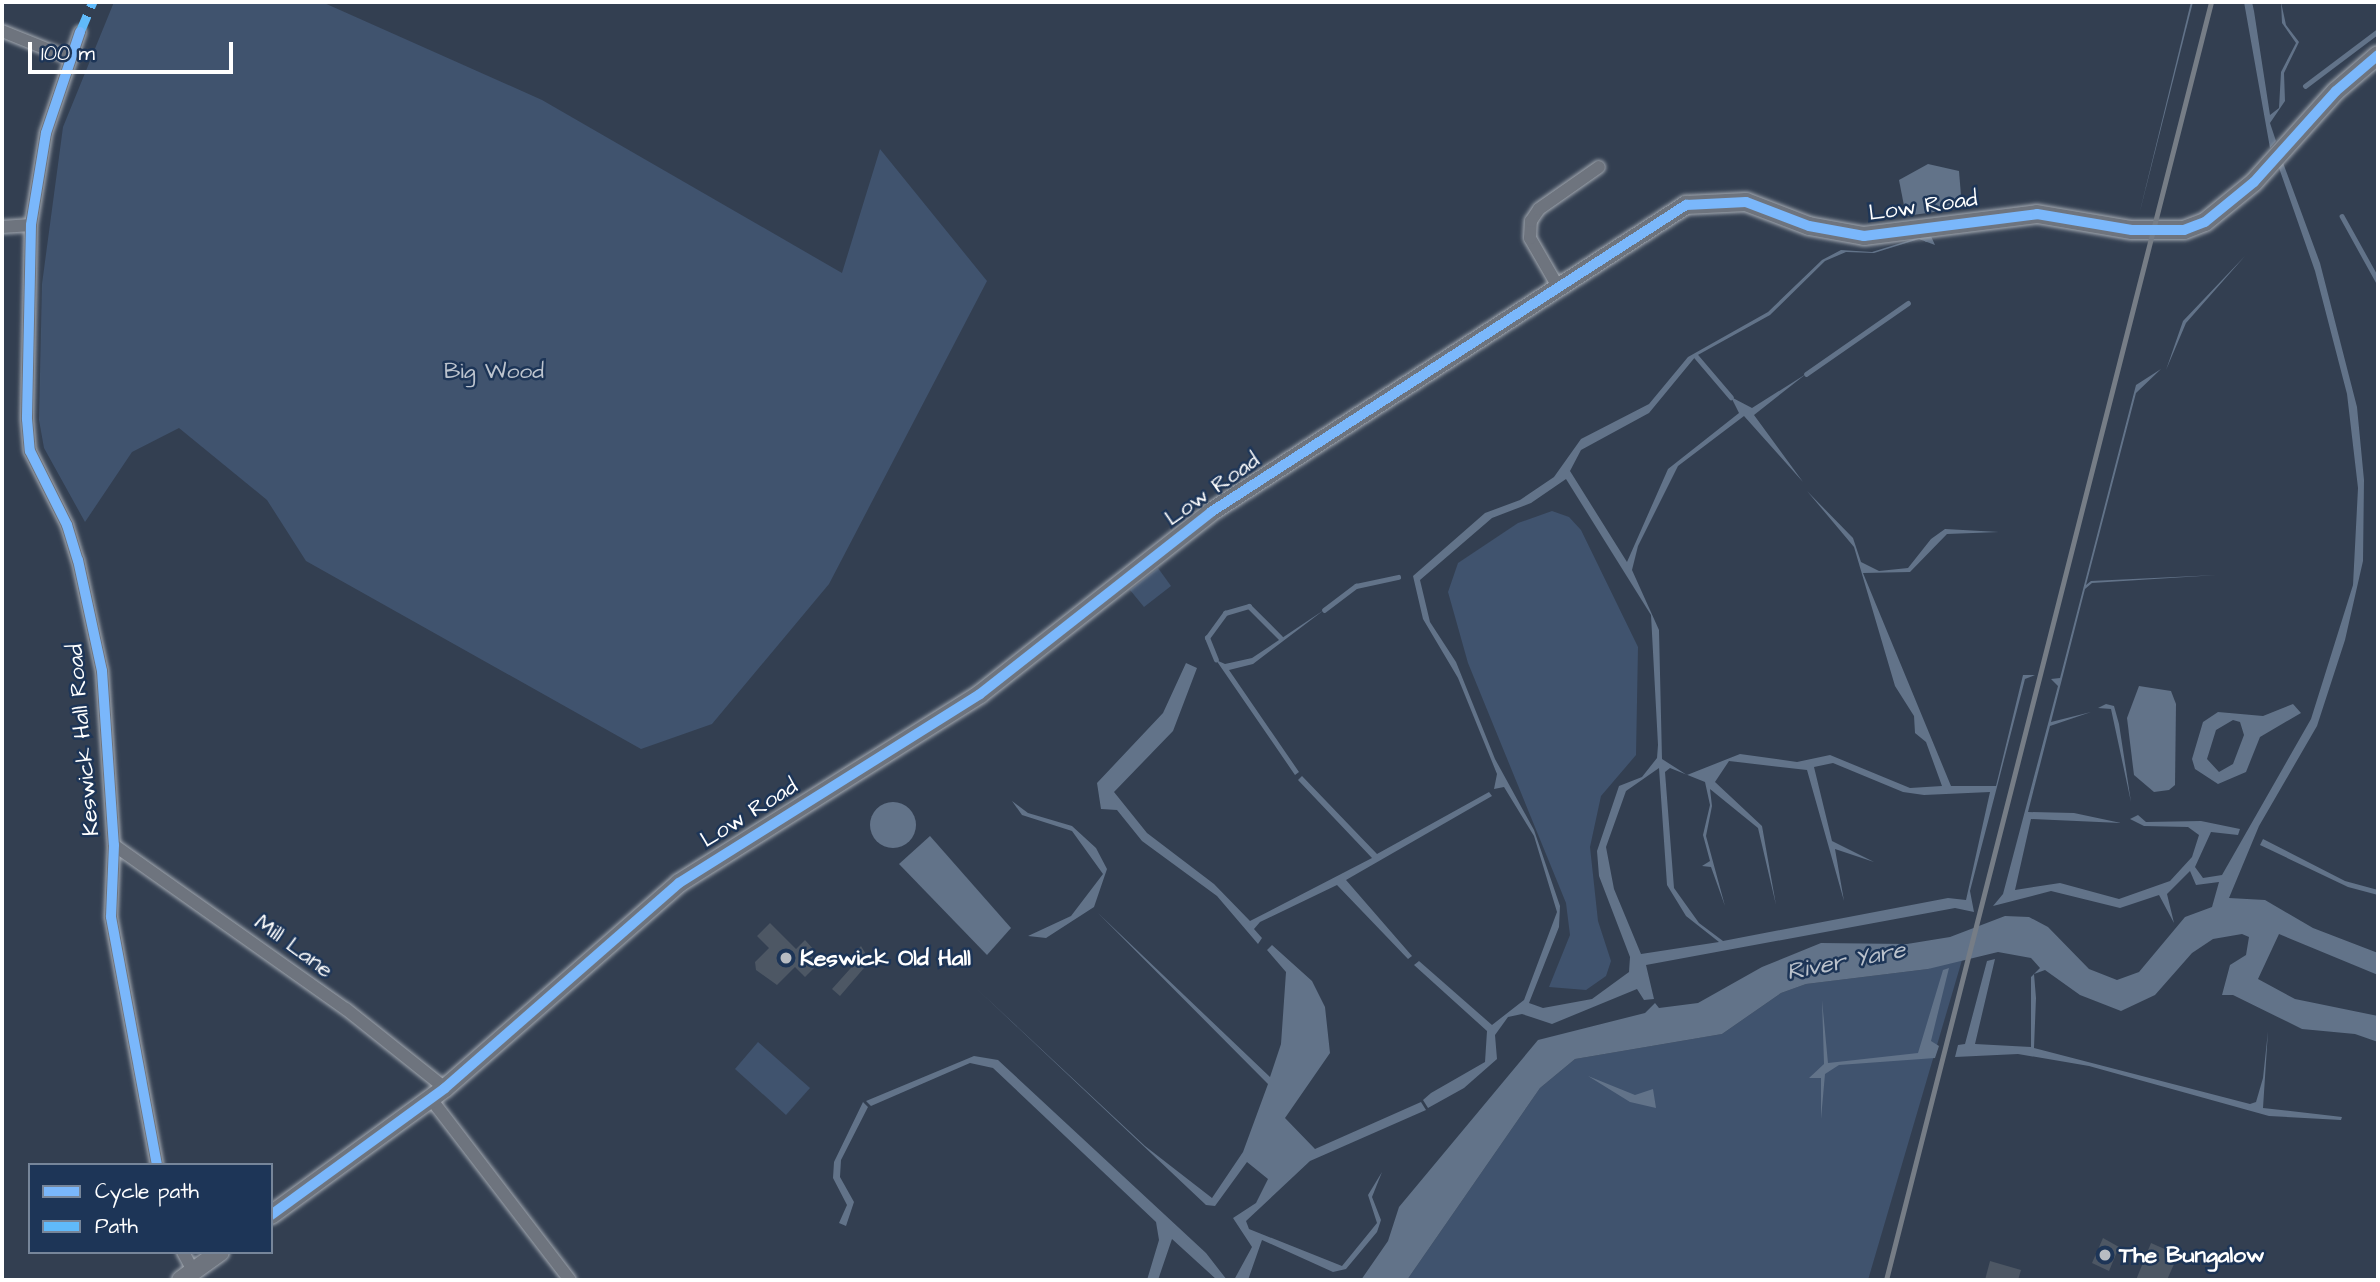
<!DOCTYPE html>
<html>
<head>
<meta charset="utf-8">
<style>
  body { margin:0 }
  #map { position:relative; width:2380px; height:1282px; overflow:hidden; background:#333f51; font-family:"Architects Daughter",sans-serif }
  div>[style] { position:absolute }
  .green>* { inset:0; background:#40536e }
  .water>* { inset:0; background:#627389 }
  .round { border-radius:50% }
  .stream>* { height:4.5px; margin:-2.25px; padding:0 2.25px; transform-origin:2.25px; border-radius:2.25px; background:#627389 }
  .building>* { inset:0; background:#4d5764 }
  .roads { filter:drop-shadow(0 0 2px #a3a9b1) drop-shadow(0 0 2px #a3a9b1) }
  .street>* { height:12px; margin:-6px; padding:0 6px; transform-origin:6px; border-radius:6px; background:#6e747e }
  .secondary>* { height:18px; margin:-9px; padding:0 9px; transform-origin:9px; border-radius:9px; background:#6e747e }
  .rail>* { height:4.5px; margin:-2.25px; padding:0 2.25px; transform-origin:2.25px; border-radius:2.25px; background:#767d86 }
  .quiet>* { height:9px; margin-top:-4.5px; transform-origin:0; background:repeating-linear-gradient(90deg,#60bafa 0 18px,transparent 0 27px) }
  .cycleway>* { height:10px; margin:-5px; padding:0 5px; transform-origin:5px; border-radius:5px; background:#7ab7fb }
  .dots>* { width:19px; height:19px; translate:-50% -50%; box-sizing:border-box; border:4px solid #1d3557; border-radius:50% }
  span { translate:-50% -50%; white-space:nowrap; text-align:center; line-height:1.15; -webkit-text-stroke:5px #1d3557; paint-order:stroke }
  .street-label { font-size:23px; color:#fff }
  .park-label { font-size:23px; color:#bdc4ce }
  .poi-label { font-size:23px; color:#fff; font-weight:700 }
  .left { translate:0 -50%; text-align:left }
  .water-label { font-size:24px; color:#bbc2cc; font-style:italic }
  .frame { position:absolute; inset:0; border:4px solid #fff; pointer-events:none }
  .legend { position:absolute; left:28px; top:1163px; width:245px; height:91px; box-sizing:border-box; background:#1d3557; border:2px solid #77869a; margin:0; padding:9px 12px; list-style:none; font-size:21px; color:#fff }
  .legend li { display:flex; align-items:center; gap:14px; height:35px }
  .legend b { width:35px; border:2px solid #77869a }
  .scale { position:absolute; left:28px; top:42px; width:205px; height:32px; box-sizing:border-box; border:4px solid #fff; border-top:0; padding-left:9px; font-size:21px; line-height:24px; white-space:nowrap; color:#fff; -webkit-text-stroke:5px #1d3557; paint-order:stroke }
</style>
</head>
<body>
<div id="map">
  <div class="green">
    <i style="clip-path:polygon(114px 2px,322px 2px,542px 100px,842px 273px,880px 149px,987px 281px,829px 584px,712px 724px,641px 749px,306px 561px,267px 500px,179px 428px,132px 452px,85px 522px,44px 448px,39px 420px,42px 284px,63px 127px)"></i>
    <i style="clip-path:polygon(1552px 511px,1569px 517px,1581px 530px,1638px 647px,1636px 755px,1601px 796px,1590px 847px,1598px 921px,1611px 961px,1606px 976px,1586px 990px,1549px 987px,1570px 935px,1566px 903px,1468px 663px,1448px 592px,1458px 563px,1518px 523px)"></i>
    <i style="clip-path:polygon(1158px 568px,1171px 586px,1144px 607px,1130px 590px)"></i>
    <i style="clip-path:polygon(1949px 960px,1962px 960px,1868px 1280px,1407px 1280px,1540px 1088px,1575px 1059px,1722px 1034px,1781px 993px,1806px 984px,1928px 969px)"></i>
    <i style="clip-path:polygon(758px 1042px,810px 1088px,786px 1115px,735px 1069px)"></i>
  </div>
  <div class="water">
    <i style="clip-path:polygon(2191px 2px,2193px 2px,2139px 215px)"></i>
    <i style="clip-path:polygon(2244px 2px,2252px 2px,2254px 11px,2270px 115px,2279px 108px,2281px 72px,2296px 43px,2282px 23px,2281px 2px,2286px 25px,2299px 42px,2284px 73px,2285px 101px,2270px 123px,2276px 141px,2270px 148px)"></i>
    <i style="clip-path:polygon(2282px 160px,2320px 263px,2357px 407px,2364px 480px,2363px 561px,2345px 640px,2317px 726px,2259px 826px,2229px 898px,2265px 900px,2313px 928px,2378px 953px,2378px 975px,2279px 934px,2258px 979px,2295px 999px,2378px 1016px,2378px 1042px,2355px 1034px,2302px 1029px,2233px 995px,2222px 995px,2230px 965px,2246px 955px,2249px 937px,2242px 934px,2213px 939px,2192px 953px,2155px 995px,2121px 1011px,2080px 995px,2045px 970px,2034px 974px,2036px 998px,2034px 1048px,2250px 1104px,2256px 1102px,2263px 1078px,2268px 1031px,2263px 1108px,2342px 1117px,2341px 1120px,2269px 1116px,2089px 1066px,2018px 1054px,1955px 1057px,1958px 1045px,1965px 1044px,1987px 961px,1995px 959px,1975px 1044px,2031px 1047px,2031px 977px,2040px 968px,2031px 958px,1998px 952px,1928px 969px,1806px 984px,1781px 993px,1722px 1034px,1575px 1059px,1540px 1088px,1407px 1280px,1361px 1280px,1388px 1241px,1399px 1207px,1538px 1040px,1645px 1013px,1655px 1003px,1659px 1008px,1698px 1003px,1762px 967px,1821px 943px,1907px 944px,1950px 937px,2005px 916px,2029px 917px,2048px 927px,2089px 969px,2117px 980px,2139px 972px,2185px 917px,2212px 907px,2219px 882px,2196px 885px,2190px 871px,2167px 894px,2174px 923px,2159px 895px,2120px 908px,2051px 891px,1993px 906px,2003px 894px,2058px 686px,2051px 679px,2060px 678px,2136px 385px,2161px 369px,2136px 393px,2086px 585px,2091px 581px,2217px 575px,2092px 583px,2085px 589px,2051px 722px,2091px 712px,2050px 726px,2028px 812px,2074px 813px,2121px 823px,2031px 819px,2015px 890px,2060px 883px,2119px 899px,2170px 881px,2192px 857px,2199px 835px,2188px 827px,2144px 826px,2130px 819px,2138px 815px,2146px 822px,2201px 821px,2240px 829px,2238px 835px,2211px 832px,2195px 867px,2203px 878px,2222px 875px,2311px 719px,2353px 585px,2358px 488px,2347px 394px,2315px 271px,2278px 165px)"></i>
    <i style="clip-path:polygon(1928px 164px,1959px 171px,1962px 208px,1906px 216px,1899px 180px)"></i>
    <i style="clip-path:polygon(evenodd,1930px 234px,1935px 245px,1919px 239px,1874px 253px,1846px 252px,1825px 261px,1770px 315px,1696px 356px,1649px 413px,1581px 450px,1570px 471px,1627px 562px,1668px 469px,1739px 413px,1731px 397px,1752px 408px,1806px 374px,1754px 415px,1803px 482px,1744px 416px,1678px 466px,1638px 546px,1632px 570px,1659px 630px,1662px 759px,1687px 775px,1740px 754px,1797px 762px,1830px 755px,1910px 788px,1942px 786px,1926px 742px,1915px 733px,1914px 716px,1895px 686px,1854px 547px,1807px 491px,1853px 538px,1861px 562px,1879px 571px,1908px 568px,1931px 539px,1945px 529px,1999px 532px,1947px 534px,1910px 572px,1863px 573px,1951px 786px,1996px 786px,2023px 675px,2035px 675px,2025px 679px,1970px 891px,1974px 912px,1955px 908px,1646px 965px,1654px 999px,1644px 1000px,1637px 989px,1552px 1024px,1522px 1014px,1508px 1017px,1495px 1035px,1497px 1059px,1464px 1088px,1428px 1108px,1423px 1100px,1431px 1093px,1485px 1062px,1487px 1031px,1414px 965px,1419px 961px,1492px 1025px,1524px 1000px,1557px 912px,1534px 836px,1504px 787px,1494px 789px,1497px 774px,1458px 678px,1423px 619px,1413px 576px,1485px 513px,1520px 500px,1554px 477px,1581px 439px,1649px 404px,1688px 357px,1768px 312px,1822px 260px,1841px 250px,1872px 252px,1930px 234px,1566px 479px,1651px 615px,1658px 745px,1657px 758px,1642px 777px,1619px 786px,1597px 851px,1599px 876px,1630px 957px,1629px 972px,1592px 999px,1543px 1008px,1529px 1003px,1559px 927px,1560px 906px,1534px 830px,1495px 759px,1456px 662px,1430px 622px,1420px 580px,1492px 518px,1531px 503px,1566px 479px,1930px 234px,1729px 761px,1807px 770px,1844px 901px,1835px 849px,1874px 862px,1832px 841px,1814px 767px,1833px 763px,1903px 792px,1924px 795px,1990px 792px,1966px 900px,1948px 898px,1723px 941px,1699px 923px,1674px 888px,1665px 772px,1670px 768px,1705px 782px,1710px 805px,1703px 835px,1710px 861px,1702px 866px,1711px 867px,1725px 906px,1706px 836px,1712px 806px,1710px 789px,1758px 828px,1776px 905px,1762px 826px,1715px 782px,1729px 761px,1930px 234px,1659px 768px,1667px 885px,1686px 916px,1719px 942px,1641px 954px,1614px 889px,1606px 847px,1626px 791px,1659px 768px)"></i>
    <i style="clip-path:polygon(2245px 256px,2186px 323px,2166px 370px,2183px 321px)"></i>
    <i style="clip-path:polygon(1324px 610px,1253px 664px,1229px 670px,1299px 772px,1295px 775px,1216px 660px,1225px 664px,1252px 658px)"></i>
    <i style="clip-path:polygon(1186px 663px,1197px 668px,1173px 731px,1114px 792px,1147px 833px,1214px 884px,1250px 921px,1372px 858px,1298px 780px,1302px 776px,1377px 854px,1489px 792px,1492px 796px,1346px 880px,1412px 956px,1408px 959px,1337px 885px,1260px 922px,1254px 929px,1262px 938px,1258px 944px,1217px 896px,1142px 841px,1117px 810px,1101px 809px,1097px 783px,1163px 713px)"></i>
    <i style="clip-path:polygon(2139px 686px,2171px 691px,2176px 704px,2175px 785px,2169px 790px,2154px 792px,2134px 775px,2127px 718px)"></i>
    <i style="clip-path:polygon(2106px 704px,2114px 706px,2119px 724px,2131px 802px,2111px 709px,2098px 708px)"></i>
    <i style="clip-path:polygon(evenodd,2293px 704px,2301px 713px,2260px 737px,2246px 772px,2218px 784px,2195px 769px,2192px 759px,2203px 722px,2218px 712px,2263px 716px,2293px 704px,2233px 720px,2240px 722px,2244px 735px,2233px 764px,2219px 772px,2207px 759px,2216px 730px,2233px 720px)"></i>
    <i style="clip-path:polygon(1012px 801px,1028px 813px,1072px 826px,1096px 848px,1107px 869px,1094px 907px,1046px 938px,1028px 936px,1071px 916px,1103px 874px,1072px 831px,1022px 815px)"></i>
    <i class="round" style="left:870px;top:802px;width:46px;height:46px"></i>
    <i style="clip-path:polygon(930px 836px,1011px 928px,987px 955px,899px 864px)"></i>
    <i style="clip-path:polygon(2263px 839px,2345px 881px,2378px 890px,2378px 895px,2348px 887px,2260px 845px)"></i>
    <i style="clip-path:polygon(1098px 913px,1270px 1077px,1281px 1044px,1286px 972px,1267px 950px,1272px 945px,1312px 981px,1325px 1007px,1330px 1053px,1285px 1118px,1315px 1149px,1421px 1102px,1426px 1110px,1310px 1161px,1246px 1221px,1249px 1229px,1342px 1266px,1377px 1223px,1368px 1195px,1382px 1172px,1372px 1197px,1381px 1220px,1377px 1232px,1346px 1269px,1333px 1272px,1262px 1240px,1248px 1280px,1234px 1280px,1252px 1247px,1233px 1218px,1256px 1203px,1268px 1179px,1247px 1162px,1215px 1206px,1206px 1205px,977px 989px,1145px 1146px,1212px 1198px,1243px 1152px,1268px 1084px)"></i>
    <i style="clip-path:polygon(1949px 968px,1931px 1041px,1939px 1046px,1935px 1058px,1839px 1065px,1825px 1074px,1821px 1119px,1821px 1078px,1809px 1078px,1824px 1064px,1822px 1000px,1828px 1063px,1918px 1053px,1943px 970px)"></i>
    <i style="clip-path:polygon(974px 1056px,998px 1060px,1206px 1253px,1227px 1280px,1217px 1280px,1172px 1239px,1158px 1280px,1147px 1280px,1159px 1240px,1156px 1222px,993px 1068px,970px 1063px,871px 1106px,866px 1101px)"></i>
    <i style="clip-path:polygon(1588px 1076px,1635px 1095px,1653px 1089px,1656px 1108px,1630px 1102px)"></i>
    <i style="clip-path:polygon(863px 1102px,868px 1107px,841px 1160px,840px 1177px,854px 1202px,846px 1226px,839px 1223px,847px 1205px,833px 1178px,834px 1162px)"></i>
  </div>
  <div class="stream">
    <i style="left:2305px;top:86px;width:91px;rotate:-37deg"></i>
    <i style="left:2342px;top:216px;width:74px;rotate:61deg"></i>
    <i style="left:1696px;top:356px;width:54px;rotate:49.5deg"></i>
    <i style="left:1806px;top:374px;width:124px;rotate:-34.8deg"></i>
    <i style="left:1324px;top:610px;width:40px;rotate:-37deg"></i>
    <i style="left:1356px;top:586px;width:43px;rotate:-12.1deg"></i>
    <i style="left:1216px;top:660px;width:24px;rotate:-112deg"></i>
    <i style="left:1207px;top:638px;width:31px;rotate:-54deg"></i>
    <i style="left:1225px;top:613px;width:25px;rotate:-16deg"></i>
    <i style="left:1249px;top:606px;width:44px;rotate:45deg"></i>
  </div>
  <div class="building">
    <i style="clip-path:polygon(770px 923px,796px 949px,805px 940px,814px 950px,810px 954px,819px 963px,805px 977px,795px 967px,777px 985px,756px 970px,755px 962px,769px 948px,757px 936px)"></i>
    <i style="clip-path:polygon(861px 946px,870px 961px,840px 996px,832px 989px,858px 960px,853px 955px)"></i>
    <i style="clip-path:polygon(2103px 1238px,2119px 1247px,2109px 1271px,2092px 1263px)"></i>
    <i style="clip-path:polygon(2151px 1243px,2178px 1255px,2167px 1280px,2136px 1280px)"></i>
    <i style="clip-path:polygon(1990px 1261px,2021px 1270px,2018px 1280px,1985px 1280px)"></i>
  </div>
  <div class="roads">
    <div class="street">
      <i style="left:2px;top:31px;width:72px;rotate:21.9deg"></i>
      <i style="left:80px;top:32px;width:107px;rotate:108.6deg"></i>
      <i style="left:46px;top:133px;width:93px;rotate:99.3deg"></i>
      <i style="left:31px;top:225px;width:194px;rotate:91.2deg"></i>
      <i style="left:27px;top:419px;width:32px;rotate:85deg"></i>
      <i style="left:30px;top:451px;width:83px;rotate:63.4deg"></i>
      <i style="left:67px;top:525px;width:37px;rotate:73deg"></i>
      <i style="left:78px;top:560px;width:114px;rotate:77.8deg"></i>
      <i style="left:102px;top:671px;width:174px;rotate:86.1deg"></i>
      <i style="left:114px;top:845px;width:72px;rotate:92.4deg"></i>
      <i style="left:111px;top:917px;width:252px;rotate:79.5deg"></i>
      <i style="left:2px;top:227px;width:29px;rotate:-4deg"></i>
      <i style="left:1557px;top:285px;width:54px;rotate:-119.9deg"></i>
      <i style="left:1530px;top:238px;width:17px;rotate:-87deg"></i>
      <i style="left:1531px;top:221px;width:14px;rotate:-56deg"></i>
      <i style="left:1539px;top:209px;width:73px;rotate:-35deg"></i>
      <i style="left:114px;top:845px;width:284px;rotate:35.3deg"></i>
      <i style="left:346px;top:1009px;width:127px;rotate:38.6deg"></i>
      <i style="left:431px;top:1099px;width:228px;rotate:52.5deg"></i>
      <i style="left:183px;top:1252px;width:21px;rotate:62deg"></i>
    </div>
    <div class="secondary">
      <i style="left:271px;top:1215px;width:215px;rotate:-36.1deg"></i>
      <i style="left:445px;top:1088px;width:311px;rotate:-41.2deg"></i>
      <i style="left:679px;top:883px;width:355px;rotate:-32.1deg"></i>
      <i style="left:980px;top:694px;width:294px;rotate:-38.2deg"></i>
      <i style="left:1211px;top:512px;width:566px;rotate:-32.88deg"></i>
      <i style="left:1686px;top:205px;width:60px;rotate:-2.9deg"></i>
      <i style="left:1746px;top:202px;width:67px;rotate:20.9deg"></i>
      <i style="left:1809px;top:226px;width:56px;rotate:10.3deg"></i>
      <i style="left:1864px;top:236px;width:174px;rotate:-7.2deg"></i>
      <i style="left:2037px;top:214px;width:96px;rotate:9.6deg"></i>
      <i style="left:2132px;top:230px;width:52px"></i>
      <i style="left:2184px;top:230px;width:22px;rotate:-21deg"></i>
      <i style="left:2205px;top:222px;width:63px;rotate:-39.2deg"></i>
      <i style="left:2254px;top:182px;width:122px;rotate:-48deg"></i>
      <i style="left:2336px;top:91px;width:55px;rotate:-40.6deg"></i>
      <i style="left:181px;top:1280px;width:48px;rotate:-35.7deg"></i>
    </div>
  </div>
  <div class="rail">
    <i style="left:1886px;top:1280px;width:1319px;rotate:-75.73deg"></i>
  </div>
  <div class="quiet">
    <i style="left:80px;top:32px;width:33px;rotate:-67deg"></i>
  </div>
  <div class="cycleway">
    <i style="left:80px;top:32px;width:107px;rotate:108.6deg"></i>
    <i style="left:46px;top:133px;width:93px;rotate:99.3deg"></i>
    <i style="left:31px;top:225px;width:194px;rotate:91.2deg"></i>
    <i style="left:27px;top:419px;width:32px;rotate:85deg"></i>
    <i style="left:30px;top:451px;width:83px;rotate:63.4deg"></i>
    <i style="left:67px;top:525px;width:37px;rotate:73deg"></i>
    <i style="left:78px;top:560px;width:114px;rotate:77.8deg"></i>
    <i style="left:102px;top:671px;width:174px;rotate:86.1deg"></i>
    <i style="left:114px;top:845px;width:72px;rotate:92.4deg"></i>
    <i style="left:111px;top:917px;width:252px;rotate:79.5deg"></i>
    <i style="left:271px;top:1215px;width:215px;rotate:-36.1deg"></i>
    <i style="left:445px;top:1088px;width:311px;rotate:-41.2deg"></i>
    <i style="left:679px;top:883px;width:355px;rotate:-32.1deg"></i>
    <i style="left:980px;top:694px;width:294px;rotate:-38.2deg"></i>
    <i style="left:1211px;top:512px;width:566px;rotate:-32.88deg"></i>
    <i style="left:1686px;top:205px;width:60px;rotate:-2.9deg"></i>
    <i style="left:1746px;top:202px;width:67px;rotate:20.9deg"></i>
    <i style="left:1809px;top:226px;width:56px;rotate:10.3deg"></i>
    <i style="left:1864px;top:236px;width:174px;rotate:-7.2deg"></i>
    <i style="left:2037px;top:214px;width:96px;rotate:9.6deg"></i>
    <i style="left:2132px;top:230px;width:52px"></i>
    <i style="left:2184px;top:230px;width:22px;rotate:-21deg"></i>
    <i style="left:2205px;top:222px;width:63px;rotate:-39.2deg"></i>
    <i style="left:2254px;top:182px;width:122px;rotate:-48deg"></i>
    <i style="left:2336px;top:91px;width:55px;rotate:-40.6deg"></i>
  </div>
  <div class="dots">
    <i style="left:786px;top:958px;background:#b8bcc2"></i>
    <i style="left:2105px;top:1255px;background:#b8bcc2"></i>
  </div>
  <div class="street-label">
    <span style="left:1923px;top:206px;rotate:-8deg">Low Road</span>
    <span style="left:1212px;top:489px;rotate:-35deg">Low Road</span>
    <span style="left:83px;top:740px;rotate:-95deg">Keswick Hall Road</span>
    <span style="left:749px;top:813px;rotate:-32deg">Low Road</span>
    <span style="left:294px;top:946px;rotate:36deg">Mill Lane</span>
  </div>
  <div class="park-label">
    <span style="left:494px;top:371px">Big Wood</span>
  </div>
  <div class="poi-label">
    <span class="left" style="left:800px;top:958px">Keswick Old Hall</span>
    <span class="left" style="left:2119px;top:1255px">The Bungalow</span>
  </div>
  <div class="water-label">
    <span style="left:1846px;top:962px;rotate:-11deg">River Yare</span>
  </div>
  <div class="frame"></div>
  <ul class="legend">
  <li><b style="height:9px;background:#7ab7fb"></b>Cycle path</li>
  <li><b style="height:9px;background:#60bafa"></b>Path</li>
  </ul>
  <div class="scale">100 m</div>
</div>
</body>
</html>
